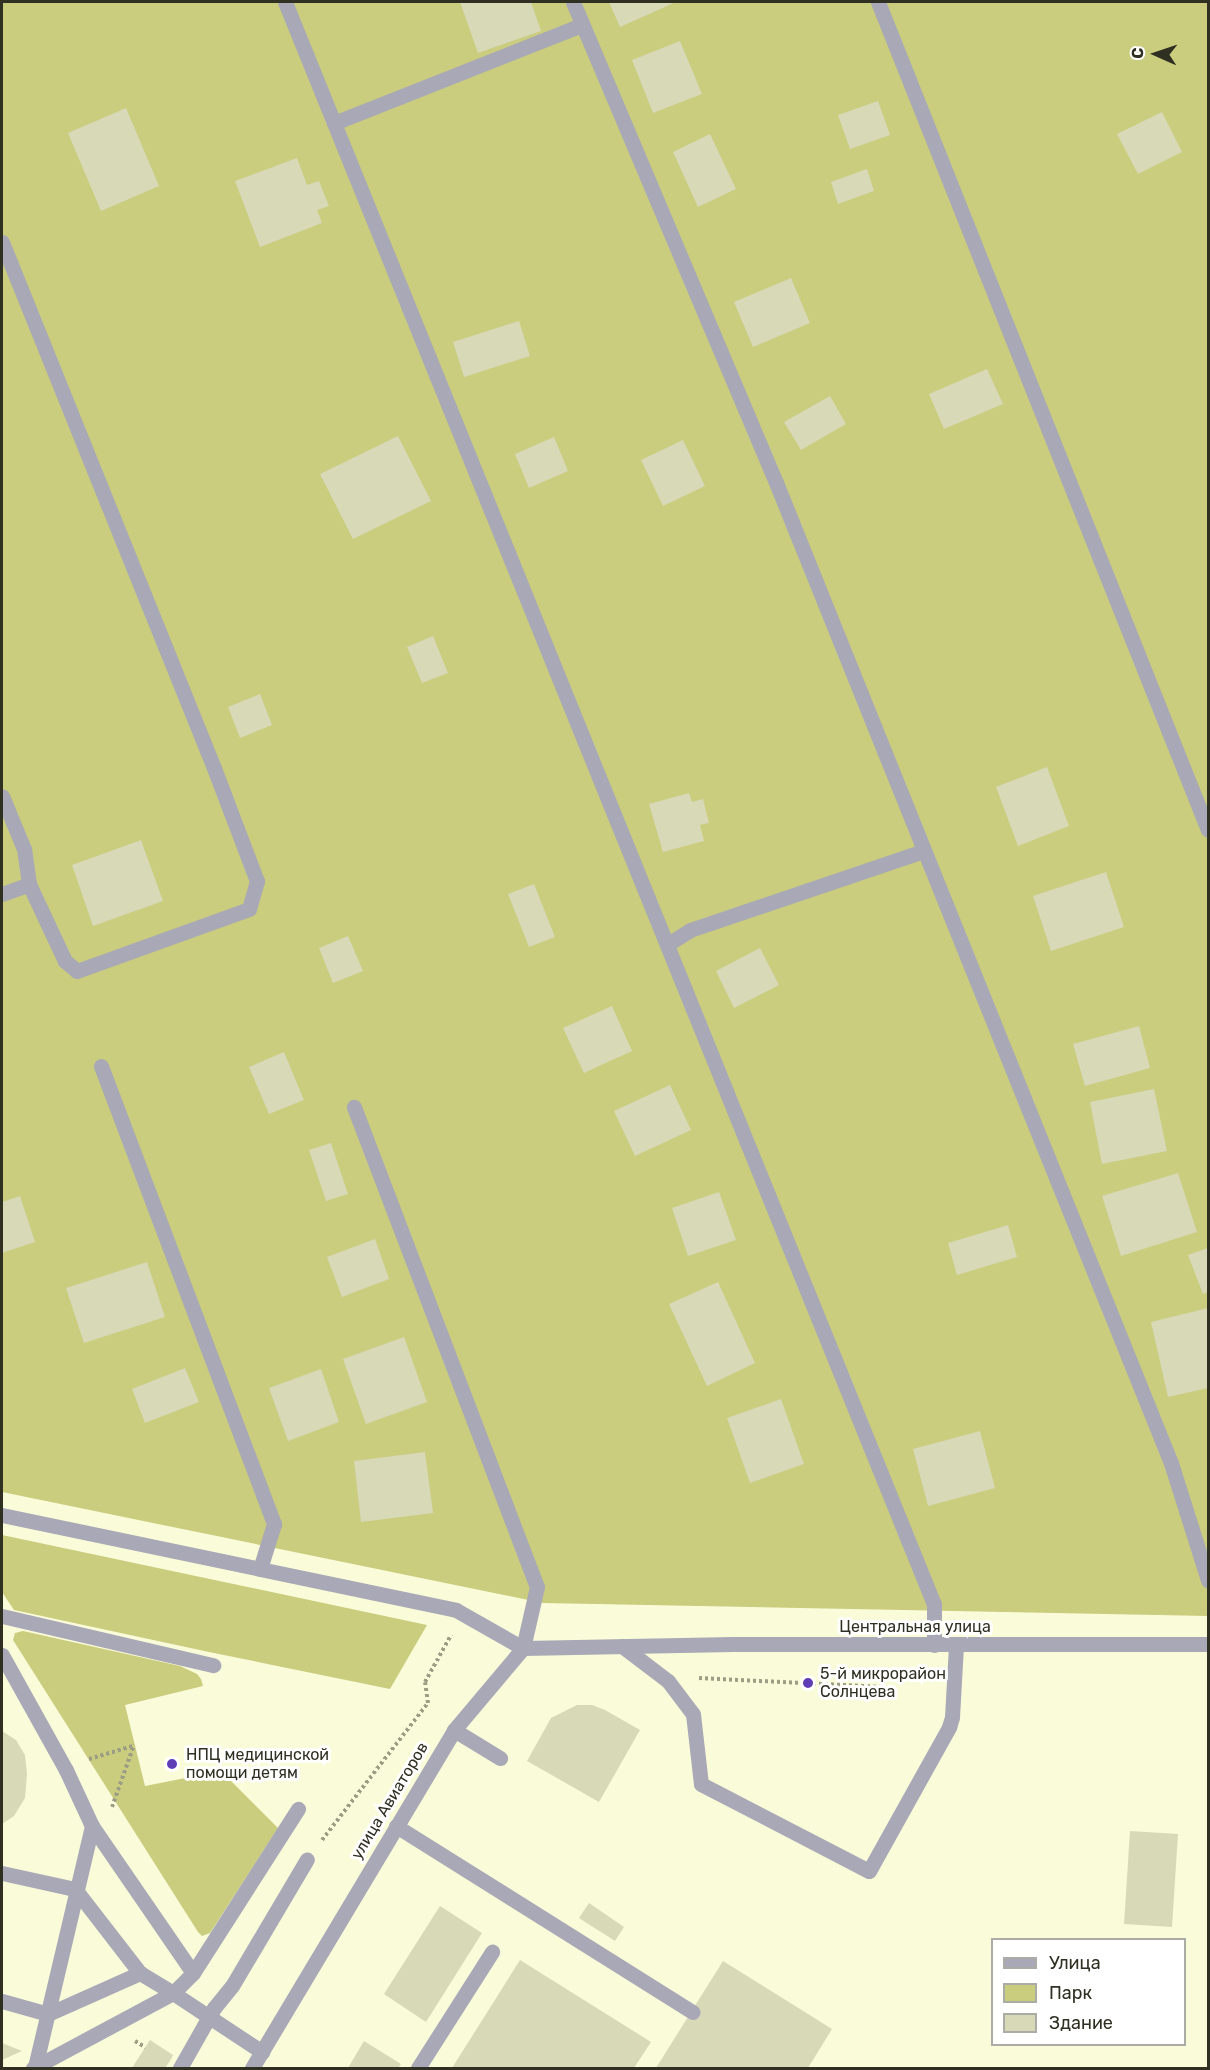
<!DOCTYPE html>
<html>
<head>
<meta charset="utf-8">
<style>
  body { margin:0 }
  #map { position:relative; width:1210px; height:2070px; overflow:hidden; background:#fafcd9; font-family:Rubik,sans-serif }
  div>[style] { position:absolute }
  .green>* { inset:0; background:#cacc7e }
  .building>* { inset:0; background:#d8d9b7 }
  .path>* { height:4px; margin-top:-2px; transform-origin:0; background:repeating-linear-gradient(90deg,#9b9d84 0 3px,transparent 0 6px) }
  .minor>* { height:15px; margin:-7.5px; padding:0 7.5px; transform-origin:7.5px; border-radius:7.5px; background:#a9a8b6 }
  .dots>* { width:16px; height:16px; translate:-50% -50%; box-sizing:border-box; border:3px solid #fff; border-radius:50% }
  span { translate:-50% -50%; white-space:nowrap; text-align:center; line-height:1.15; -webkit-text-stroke:6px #fff; paint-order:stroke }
  .street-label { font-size:16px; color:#2f2f22 }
  .poi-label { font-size:16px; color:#2f2f22 }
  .left { translate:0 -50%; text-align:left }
  .frame { position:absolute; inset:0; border:3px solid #2f2f22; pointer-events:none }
  .legend { position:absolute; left:991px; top:1938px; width:195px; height:108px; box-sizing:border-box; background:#fff; border:2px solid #acaca7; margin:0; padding:8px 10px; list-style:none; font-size:18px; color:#2f2f22 }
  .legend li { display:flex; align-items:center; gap:12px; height:30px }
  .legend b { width:30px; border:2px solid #acaca7 }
  .north { position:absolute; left:1126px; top:24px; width:60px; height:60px; -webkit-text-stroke:4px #fff; paint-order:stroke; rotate:273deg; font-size:16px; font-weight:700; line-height:24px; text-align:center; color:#2f2f22 }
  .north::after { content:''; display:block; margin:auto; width:21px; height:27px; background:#2f2f22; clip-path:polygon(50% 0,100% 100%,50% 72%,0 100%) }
</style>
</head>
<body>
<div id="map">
  <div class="green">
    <i style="clip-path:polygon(2px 2px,1208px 2px,1208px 1616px,543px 1603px,2px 1492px)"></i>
    <i style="clip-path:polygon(2px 1535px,427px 1625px,390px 1689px,209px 1652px,14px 1610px,2px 1592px)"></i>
    <i style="clip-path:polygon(23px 1631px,180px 1666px,197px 1674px,201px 1679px,203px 1686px,125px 1705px,145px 1786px,221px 1771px,278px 1828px,210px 1933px,202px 1936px,198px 1932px,13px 1640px,15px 1633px)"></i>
  </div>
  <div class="building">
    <i style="clip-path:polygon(460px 2px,531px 2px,541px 31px,478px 53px)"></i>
    <i style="clip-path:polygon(609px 2px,676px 2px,620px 27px)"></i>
    <i style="clip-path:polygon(680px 41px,702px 94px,653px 113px,632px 60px)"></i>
    <i style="clip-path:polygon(878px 101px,890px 135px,850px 149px,838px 115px)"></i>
    <i style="clip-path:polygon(126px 108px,159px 186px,101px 211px,68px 133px)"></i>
    <i style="clip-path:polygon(1162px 112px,1182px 152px,1138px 174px,1117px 134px)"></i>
    <i style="clip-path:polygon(710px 134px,736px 189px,698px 207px,673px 152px)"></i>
    <i style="clip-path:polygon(297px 158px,307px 185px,319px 181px,329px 206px,317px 210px,322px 223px,260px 247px,235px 181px)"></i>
    <i style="clip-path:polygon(867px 169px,874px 191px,838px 204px,831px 182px)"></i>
    <i style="clip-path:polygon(791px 278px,810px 323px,753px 347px,734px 302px)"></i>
    <i style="clip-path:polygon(519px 321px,530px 356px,464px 377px,453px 342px)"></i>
    <i style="clip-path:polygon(987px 369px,1003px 404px,944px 429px,929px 394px)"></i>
    <i style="clip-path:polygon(830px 396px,846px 424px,801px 450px,784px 422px)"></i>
    <i style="clip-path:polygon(398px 436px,431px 501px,353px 539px,320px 474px)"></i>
    <i style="clip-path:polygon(554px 437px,568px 471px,529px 488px,515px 454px)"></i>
    <i style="clip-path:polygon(683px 440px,705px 486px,663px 506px,641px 460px)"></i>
    <i style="clip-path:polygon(433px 636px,448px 673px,422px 683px,407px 647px)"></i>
    <i style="clip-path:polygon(260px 694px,272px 725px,240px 738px,228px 707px)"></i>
    <i style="clip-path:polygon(1047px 767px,1069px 826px,1018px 846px,996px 787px)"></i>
    <i style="clip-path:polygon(689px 793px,692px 802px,703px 799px,709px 823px,700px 825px,704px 841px,663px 852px,649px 804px)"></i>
    <i style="clip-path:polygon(141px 840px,163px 901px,93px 926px,72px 865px)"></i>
    <i style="clip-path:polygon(1106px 872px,1124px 927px,1051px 951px,1033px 896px)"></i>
    <i style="clip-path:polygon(534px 884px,555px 937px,529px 947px,508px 894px)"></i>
    <i style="clip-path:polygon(348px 936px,363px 971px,333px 983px,319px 948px)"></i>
    <i style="clip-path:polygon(760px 948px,779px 985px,734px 1008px,716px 971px)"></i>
    <i style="clip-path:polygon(612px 1006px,632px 1051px,584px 1073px,563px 1028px)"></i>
    <i style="clip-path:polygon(1139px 1026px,1150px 1068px,1085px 1086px,1073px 1044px)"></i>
    <i style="clip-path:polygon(284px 1052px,304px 1100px,269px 1114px,249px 1067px)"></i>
    <i style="clip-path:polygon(670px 1085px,691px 1130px,635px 1156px,614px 1111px)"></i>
    <i style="clip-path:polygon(1154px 1089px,1167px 1151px,1102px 1164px,1090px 1102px)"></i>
    <i style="clip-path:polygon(331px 1143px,348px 1194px,326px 1201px,309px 1150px)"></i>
    <i style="clip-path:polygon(1178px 1173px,1197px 1232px,1121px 1256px,1102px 1196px)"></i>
    <i style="clip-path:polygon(719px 1192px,736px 1240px,688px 1256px,672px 1208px)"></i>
    <i style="clip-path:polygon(20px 1196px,35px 1242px,2px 1253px,2px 1202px)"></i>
    <i style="clip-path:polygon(1008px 1225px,1017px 1257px,957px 1275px,948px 1243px)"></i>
    <i style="clip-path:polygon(375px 1239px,389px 1279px,342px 1297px,327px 1257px)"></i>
    <i style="clip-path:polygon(1208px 1248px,1208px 1292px,1203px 1294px,1188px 1255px)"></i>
    <i style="clip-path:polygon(147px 1262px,165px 1317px,84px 1343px,66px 1288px)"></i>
    <i style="clip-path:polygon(718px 1282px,755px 1363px,707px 1386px,669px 1304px)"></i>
    <i style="clip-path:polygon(1208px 1308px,1208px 1388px,1168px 1397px,1151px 1322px)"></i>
    <i style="clip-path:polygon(404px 1337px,427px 1402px,366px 1424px,343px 1359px)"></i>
    <i style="clip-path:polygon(185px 1368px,199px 1402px,145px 1423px,132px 1389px)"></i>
    <i style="clip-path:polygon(321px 1369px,339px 1422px,288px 1441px,269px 1388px)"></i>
    <i style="clip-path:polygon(781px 1399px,804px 1464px,750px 1483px,727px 1418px)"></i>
    <i style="clip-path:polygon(980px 1431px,995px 1488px,928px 1506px,913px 1449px)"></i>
    <i style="clip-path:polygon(425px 1452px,433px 1513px,361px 1522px,354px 1461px)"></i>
    <i style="clip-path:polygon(577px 1705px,592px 1705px,605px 1710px,640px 1730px,599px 1802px,527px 1761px,551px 1718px)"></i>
    <i style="clip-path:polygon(2px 1731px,16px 1740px,25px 1755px,27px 1774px,25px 1798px,14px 1816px,2px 1824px)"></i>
    <i style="clip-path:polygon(1130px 1831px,1178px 1834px,1172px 1927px,1124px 1924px)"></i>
    <i style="clip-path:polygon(589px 1903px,624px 1927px,615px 1941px,579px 1918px)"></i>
    <i style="clip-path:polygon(440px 1906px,482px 1933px,426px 2022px,384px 1994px)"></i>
    <i style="clip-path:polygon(520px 1960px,651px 2042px,634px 2068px,452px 2068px)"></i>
    <i style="clip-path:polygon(723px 1961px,832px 2029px,808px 2068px,656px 2068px)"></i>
    <i style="clip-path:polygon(150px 2040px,173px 2055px,170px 2061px,165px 2068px,132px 2068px)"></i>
    <i style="clip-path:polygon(364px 2041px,401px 2064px,398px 2068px,348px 2068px)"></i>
    <i style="clip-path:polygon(2px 2043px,22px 2051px,2px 2060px)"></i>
  </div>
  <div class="path">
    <i style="left:699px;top:1678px;width:185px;rotate:2.8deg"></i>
    <i style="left:89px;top:1759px;width:46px;rotate:-16.5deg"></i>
    <i style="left:112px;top:1807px;width:66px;rotate:-70.5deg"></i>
    <i style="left:322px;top:1840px;width:173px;rotate:-52.3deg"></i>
    <i style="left:428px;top:1703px;width:21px;rotate:-98deg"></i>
    <i style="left:425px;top:1682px;width:54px;rotate:-61deg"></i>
    <i style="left:135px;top:2041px;width:12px;rotate:31deg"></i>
  </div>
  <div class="minor">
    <i style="left:285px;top:2px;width:1728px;rotate:67.95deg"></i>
    <i style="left:934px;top:1604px;width:41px;rotate:90deg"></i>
    <i style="left:573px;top:2px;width:524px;rotate:67.1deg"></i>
    <i style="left:777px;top:485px;width:1054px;rotate:68.06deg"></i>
    <i style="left:1171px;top:1463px;width:123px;rotate:72.5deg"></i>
    <i style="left:878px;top:2px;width:891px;rotate:68.27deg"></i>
    <i style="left:334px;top:123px;width:267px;rotate:-21.6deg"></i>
    <i style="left:2px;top:242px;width:567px;rotate:68.05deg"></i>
    <i style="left:214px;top:768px;width:121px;rotate:69.2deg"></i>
    <i style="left:257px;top:881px;width:29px;rotate:106deg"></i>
    <i style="left:249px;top:909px;width:183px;rotate:160.2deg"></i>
    <i style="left:77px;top:971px;width:16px;rotate:-140deg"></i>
    <i style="left:65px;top:961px;width:85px;rotate:-115.1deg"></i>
    <i style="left:29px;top:884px;width:35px;rotate:-98deg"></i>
    <i style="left:24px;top:849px;width:57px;rotate:-112.5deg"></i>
    <i style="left:2px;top:894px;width:29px;rotate:-20deg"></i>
    <i style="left:668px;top:944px;width:26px;rotate:-32deg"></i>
    <i style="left:690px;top:930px;width:246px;rotate:-18.7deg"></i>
    <i style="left:101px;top:1066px;width:490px;rotate:69.3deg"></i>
    <i style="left:274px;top:1524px;width:47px;rotate:107.3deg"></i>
    <i style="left:2px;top:1515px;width:464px;rotate:11.8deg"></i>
    <i style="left:456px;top:1610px;width:77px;rotate:29.6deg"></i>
    <i style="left:523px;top:1648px;width:63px;rotate:-77.1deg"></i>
    <i style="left:537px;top:1587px;width:514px;rotate:-110.87deg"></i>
    <i style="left:2px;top:1616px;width:217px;rotate:13.1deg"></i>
    <i style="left:622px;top:1646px;width:58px;rotate:37.3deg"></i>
    <i style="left:668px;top:1681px;width:41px;rotate:52.9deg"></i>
    <i style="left:693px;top:1714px;width:70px;rotate:83.5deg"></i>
    <i style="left:701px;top:1784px;width:189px;rotate:27.4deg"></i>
    <i style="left:869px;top:1871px;width:165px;rotate:-60.9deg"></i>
    <i style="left:949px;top:1727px;width:10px;rotate:-73deg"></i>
    <i style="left:952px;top:1717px;width:72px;rotate:-86.8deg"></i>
    <i style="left:2px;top:1655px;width:132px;rotate:60.9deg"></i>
    <i style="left:66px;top:1770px;width:62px;rotate:65.1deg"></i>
    <i style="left:92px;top:1826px;width:248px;rotate:103.3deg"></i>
    <i style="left:454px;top:1730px;width:54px;rotate:31.3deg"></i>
    <i style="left:92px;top:1826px;width:178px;rotate:55.5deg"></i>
    <i style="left:396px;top:1826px;width:350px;rotate:32.1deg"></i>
    <i style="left:2px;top:1873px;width:75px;rotate:12.4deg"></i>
    <i style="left:75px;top:1889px;width:106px;rotate:52.3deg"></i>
    <i style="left:140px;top:1973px;width:39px;rotate:31deg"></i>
    <i style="left:173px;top:1993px;width:28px;rotate:-45deg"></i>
    <i style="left:193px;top:1973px;width:195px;rotate:-57.4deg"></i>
    <i style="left:2px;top:2001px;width:48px;rotate:15.8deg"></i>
    <i style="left:48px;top:2014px;width:101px;rotate:-24deg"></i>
    <i style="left:33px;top:2068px;width:159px;rotate:-28.2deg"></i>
    <i style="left:173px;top:1993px;width:107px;rotate:33.5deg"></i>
    <i style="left:180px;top:2068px;width:69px;rotate:-60.5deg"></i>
    <i style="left:214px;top:2008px;width:28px;rotate:-51deg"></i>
    <i style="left:232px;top:1986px;width:147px;rotate:-59.4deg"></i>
    <i style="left:252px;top:2068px;width:394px;rotate:-59.1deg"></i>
    <i style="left:454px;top:1730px;width:107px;rotate:-49.9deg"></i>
    <i style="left:523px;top:1648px;width:210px;rotate:-1.1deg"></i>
    <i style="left:733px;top:1644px;width:475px"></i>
    <i style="left:418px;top:2068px;width:138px;rotate:-57.5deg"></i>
  </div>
  <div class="dots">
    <i style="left:808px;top:1683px;background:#5e3db5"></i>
    <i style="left:172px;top:1764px;background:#5e3db5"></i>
  </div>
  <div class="street-label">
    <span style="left:915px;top:1627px">Центральная улица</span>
    <span style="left:390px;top:1801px;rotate:-59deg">улица Авиаторов</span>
  </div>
  <div class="poi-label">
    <span class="left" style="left:820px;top:1683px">5-й микрорайон<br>Солнцева</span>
    <span class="left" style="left:186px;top:1764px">НПЦ медицинской<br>помощи детям</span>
  </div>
  <div class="frame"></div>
  <ul class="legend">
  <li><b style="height:8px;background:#a9a8b6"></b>Улица</li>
  <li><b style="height:16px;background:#cacc7e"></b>Парк</li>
  <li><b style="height:16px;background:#d8d9b7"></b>Здание</li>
  </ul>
  <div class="north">С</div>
</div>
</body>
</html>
